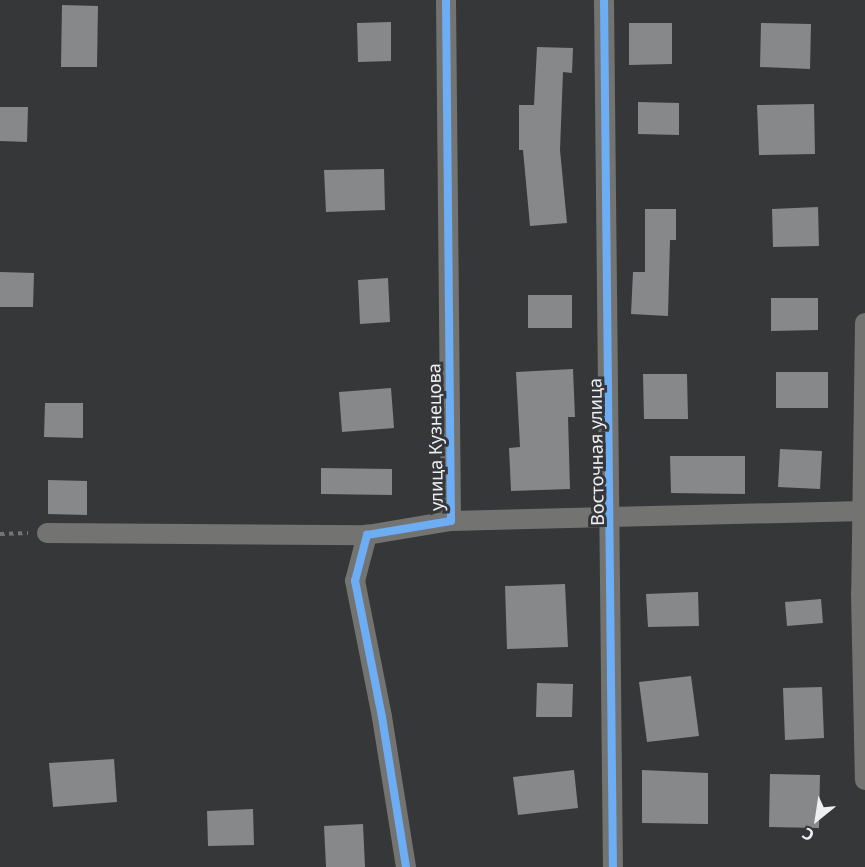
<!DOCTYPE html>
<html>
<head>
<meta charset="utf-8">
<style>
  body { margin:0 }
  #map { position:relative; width:865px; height:867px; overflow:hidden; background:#363739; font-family:"Noto Sans",sans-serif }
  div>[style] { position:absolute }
  .building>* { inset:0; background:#878889 }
  .path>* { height:4px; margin-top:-2px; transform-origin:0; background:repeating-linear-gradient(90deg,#747574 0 4.5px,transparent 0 9px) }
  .minor>* { height:20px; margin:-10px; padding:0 10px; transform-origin:10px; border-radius:10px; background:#737471 }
  .cycleway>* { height:8px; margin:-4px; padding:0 4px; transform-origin:4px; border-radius:4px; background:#6dadf4 }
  span { translate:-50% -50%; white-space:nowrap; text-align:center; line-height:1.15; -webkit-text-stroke:6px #35373a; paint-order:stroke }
  .street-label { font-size:18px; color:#eeeff1 }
  .north { position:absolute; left:787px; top:789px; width:60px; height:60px; -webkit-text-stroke:4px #35373a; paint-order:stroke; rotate:210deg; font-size:16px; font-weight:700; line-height:24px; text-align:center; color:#eeeff1 }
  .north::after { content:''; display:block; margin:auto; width:21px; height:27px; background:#eeeff1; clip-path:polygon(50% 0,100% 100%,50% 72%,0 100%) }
</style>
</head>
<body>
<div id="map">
  <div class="building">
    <i style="clip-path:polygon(62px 5px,98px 6px,97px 67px,61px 67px)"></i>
    <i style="clip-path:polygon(391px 22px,391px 61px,358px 62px,357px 23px)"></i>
    <i style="clip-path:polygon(629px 23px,672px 23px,672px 64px,629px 65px)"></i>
    <i style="clip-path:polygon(761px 23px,811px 24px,810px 69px,760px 67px)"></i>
    <i style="clip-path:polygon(537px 47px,573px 48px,572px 73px,563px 72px,560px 150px,567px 223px,530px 226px,523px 150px,519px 150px,519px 105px,534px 105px)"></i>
    <i style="clip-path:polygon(638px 102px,679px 103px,679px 135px,638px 134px)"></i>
    <i style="clip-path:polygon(814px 104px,815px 154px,759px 155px,757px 105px)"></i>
    <i style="clip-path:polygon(0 107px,28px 107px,27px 142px,0 141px)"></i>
    <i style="clip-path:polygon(384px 169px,385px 210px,326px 212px,324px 170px)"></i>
    <i style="clip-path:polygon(818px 207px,819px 246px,773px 247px,772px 209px)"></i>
    <i style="clip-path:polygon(645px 209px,676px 209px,676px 240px,670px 240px,668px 316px,631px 314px,633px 272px,645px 272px)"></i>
    <i style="clip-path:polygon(0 272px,34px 273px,33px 307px,0 307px)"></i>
    <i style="clip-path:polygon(388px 278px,390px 322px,360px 324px,358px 280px)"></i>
    <i style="clip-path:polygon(528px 295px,572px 295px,572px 328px,528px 328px)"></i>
    <i style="clip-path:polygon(771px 298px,818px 298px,818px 330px,771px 331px)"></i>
    <i style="clip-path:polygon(573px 369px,575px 417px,568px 417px,570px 489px,511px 491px,509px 448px,520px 447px,516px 372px)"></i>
    <i style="clip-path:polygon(776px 372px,828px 372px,828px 408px,776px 408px)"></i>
    <i style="clip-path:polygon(643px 374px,687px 374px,688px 419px,644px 419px)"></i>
    <i style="clip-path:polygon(391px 388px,394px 428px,342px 432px,339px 392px)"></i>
    <i style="clip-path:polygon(45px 403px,83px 403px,83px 438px,44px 437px)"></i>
    <i style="clip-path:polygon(780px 449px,822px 451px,820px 489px,778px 487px)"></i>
    <i style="clip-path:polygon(670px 456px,745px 456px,745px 494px,671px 493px)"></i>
    <i style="clip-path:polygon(321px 468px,392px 469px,392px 495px,321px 494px)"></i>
    <i style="clip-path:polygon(48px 480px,87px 481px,87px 515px,48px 514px)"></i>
    <i style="clip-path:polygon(565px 584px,568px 647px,507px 649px,505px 586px)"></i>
    <i style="clip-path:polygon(698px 592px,699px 626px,648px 627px,646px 594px)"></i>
    <i style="clip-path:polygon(821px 599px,823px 623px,787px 626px,785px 602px)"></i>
    <i style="clip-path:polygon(691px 676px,699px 736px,647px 742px,639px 682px)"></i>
    <i style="clip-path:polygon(537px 683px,573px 684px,572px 717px,536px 717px)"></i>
    <i style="clip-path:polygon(822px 687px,824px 738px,785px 740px,783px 688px)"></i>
    <i style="clip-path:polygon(114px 759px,117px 802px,53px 807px,49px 763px)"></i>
    <i style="clip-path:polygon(574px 770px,578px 808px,518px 815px,513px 777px)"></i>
    <i style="clip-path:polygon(642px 770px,708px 773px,708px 824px,642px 823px)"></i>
    <i style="clip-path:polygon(770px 774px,820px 775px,819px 828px,769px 827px)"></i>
    <i style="clip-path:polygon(253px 809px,254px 845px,208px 846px,207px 811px)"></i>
    <i style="clip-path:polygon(363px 824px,365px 867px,326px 867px,324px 826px)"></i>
  </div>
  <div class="path">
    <i style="left:0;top:534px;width:28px;rotate:-2deg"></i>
  </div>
  <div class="minor">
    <i style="left:604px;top:0;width:867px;rotate:89.41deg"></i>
    <i style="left:865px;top:323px;width:270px;rotate:90.8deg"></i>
    <i style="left:861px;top:593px;width:187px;rotate:88.8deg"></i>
    <i style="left:451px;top:521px;width:414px;rotate:-1.4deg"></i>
    <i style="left:47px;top:533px;width:320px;rotate:0.4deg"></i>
    <i style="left:406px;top:867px;width:152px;rotate:-99.1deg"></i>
    <i style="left:382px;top:717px;width:139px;rotate:-101.2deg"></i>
    <i style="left:355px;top:581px;width:48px;rotate:-75.4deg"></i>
    <i style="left:367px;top:535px;width:85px;rotate:-9.5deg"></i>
    <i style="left:451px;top:521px;width:521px;rotate:-90.55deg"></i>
  </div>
  <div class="cycleway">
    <i style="left:604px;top:0;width:867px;rotate:89.41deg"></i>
    <i style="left:406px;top:867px;width:152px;rotate:-99.1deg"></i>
    <i style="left:382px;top:717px;width:139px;rotate:-101.2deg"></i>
    <i style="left:355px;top:581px;width:48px;rotate:-75.4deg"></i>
    <i style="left:367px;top:535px;width:85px;rotate:-9.5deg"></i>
    <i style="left:451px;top:521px;width:521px;rotate:-90.55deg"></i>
  </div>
  <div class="street-label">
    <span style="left:435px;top:437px;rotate:-91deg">улица Кузнецова</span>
    <span style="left:596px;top:452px;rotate:-91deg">Восточная улица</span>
  </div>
  <div class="north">С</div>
</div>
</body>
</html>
